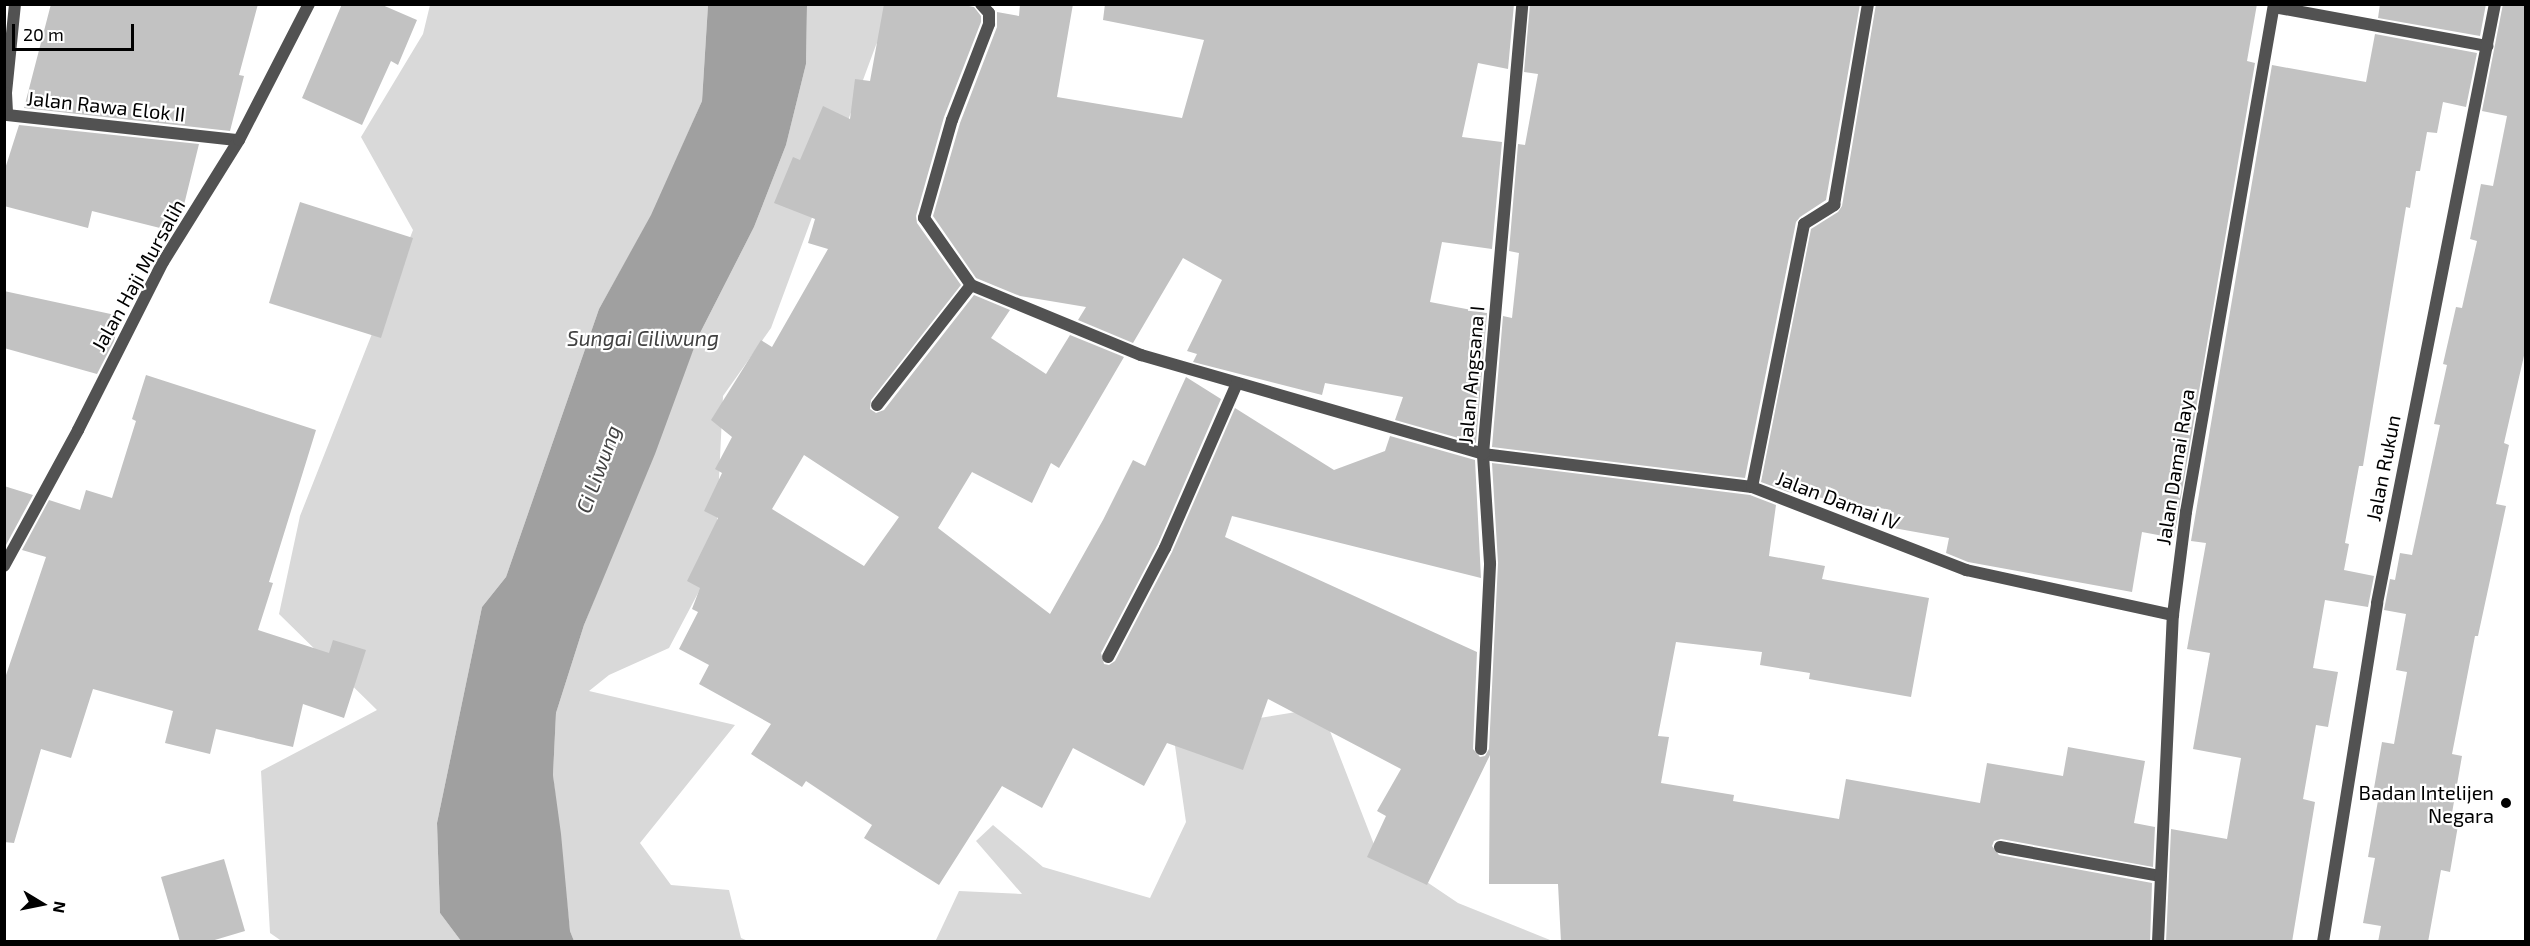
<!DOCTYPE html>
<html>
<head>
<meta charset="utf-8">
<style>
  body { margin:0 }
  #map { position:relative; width:2530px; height:946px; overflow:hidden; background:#fff; font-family:"Exo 2",sans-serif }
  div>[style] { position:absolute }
  .green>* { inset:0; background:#d9d9d9 }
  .water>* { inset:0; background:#a0a0a0 }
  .building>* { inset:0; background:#c2c2c2 }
  .street>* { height:12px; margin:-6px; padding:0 6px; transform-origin:6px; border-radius:6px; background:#525252 }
  .dots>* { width:16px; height:16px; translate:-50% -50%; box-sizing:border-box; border:3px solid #fff; border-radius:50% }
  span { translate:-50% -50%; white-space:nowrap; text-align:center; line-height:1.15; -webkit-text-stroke:4.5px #fff; paint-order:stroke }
  .street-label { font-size:20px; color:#000 }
  .poi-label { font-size:20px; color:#000 }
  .right { translate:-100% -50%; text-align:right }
  .water-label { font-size:21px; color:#414141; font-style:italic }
  .frame { position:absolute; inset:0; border:6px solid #000; pointer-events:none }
  .north { position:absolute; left:12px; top:874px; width:60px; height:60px; -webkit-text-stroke:4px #fff; paint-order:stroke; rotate:100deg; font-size:16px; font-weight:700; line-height:24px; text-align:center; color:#000 }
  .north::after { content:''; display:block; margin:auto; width:21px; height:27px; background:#000; clip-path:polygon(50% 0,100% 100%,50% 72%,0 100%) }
  .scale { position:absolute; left:12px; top:24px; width:122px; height:27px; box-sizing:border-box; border:3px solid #000; border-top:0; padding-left:8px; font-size:18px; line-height:21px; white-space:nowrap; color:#000; -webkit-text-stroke:4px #fff; paint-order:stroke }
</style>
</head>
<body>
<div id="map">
  <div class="green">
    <i style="clip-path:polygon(430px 5px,708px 5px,702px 101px,653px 213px,599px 309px,506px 577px,482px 607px,437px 823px,440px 913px,461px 941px,283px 942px,270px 933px,261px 771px,377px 710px,279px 614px,300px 516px,413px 230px,361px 137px,423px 34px)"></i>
    <i style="clip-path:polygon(807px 5px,896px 5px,876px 45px,771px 328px,723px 396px,715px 561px,669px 648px,609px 675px,589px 691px,735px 725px,640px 843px,671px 885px,729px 890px,741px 938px,748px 941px,574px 941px,570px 931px,553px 775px,556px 713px,584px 625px,698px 337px,754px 227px,786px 145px,806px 64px)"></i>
    <i style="clip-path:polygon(1321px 708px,1375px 847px,1458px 903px,1555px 942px,935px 942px,959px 891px,1022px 894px,976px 841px,993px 825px,1043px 867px,1150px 898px,1186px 822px,1173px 732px)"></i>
  </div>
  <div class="water">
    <i style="clip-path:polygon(708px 5px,807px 5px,806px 64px,786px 145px,754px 227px,698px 337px,655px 454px,584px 625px,556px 713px,553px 775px,561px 834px,570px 931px,574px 941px,461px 941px,440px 913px,437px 823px,482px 607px,506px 577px,599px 309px,651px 215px,702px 101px)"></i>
  </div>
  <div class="building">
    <i style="clip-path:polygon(51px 4px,258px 4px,239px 75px,244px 76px,230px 131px,24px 108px)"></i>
    <i style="clip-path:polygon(342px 4px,380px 4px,417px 20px,398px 65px,391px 61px,362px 125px,302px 98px)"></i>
    <i style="clip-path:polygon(evenodd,884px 4px,959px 4px,974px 7px,981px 16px,981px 22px,944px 117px,916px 216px,917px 223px,961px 285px,871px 400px,870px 409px,876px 413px,884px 410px,974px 295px,1010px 310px,991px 338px,1046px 374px,1070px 335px,1124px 357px,1059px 468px,1051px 463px,1032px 503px,972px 472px,938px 528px,1050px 614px,1103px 520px,1133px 460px,1145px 466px,1186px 377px,1221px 399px,1158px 544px,1101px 653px,1104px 664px,1109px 665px,1115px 661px,1172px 552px,1235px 408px,1334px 470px,1385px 451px,1390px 436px,1475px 460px,1481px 578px,1232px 516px,1225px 537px,1477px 652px,1473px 749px,1480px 757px,1485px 756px,1489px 749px,1498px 563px,1492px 463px,1750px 495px,1776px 505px,1769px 556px,1825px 566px,1822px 579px,1929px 598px,1911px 697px,1809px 679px,1810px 673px,1760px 665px,1762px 652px,1676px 642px,1658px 736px,1669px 737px,1661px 783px,1734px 795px,1733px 801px,1839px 819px,1846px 779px,1980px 803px,1987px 763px,2063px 776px,2068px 747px,2145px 761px,2134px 823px,2155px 827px,2153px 867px,2001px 839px,1994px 841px,1992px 846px,1999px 855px,2152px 883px,2150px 942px,1561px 942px,1558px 884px,1489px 884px,1490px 755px,1427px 885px,1367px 857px,1386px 816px,1377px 811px,1401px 769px,1268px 699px,1243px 770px,1167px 743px,1144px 786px,1073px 748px,1042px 808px,1002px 786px,939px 885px,864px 838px,872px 825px,806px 781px,802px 787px,751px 754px,771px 724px,699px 684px,709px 665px,679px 649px,698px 612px,692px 609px,700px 588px,687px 581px,718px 518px,704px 511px,722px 473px,715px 469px,732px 437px,711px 420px,761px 340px,772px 347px,828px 249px,808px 243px,815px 219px,774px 203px,793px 157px,800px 160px,823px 106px,850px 119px,855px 79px,870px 81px,884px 4px,804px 455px,899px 517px,864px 566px,772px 509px,804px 455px)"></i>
    <i style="clip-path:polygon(1020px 4px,1073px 4px,1057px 97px,1182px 118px,1204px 40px,1103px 20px,1105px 4px,1514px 4px,1508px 69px,1478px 63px,1462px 137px,1502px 142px,1492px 249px,1442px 242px,1430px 302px,1487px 313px,1476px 443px,1395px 420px,1403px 397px,1325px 383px,1322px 395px,1193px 362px,1197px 354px,1187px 351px,1222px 280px,1183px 258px,1133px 343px,1078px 320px,1086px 307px,1020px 296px,976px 278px,933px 216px,960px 123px,997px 27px,997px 12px,1019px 16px)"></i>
    <i style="clip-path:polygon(1530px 4px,1860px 4px,1826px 200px,1800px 217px,1796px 222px,1745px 478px,1492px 447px,1503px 316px,1512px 318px,1519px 253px,1509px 251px,1518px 144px,1525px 145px,1538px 74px,1524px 72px)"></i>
    <i style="clip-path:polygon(1876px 4px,2257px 4px,2247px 61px,2255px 63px,2174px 538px,2142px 532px,2132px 592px,1968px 562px,1946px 553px,1949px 538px,1888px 527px,1891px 510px,1788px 492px,1761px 482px,1811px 229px,1838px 212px,1842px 206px)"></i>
    <i style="clip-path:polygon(2380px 4px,2486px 4px,2480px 36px,2378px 18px)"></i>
    <i style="clip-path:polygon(2503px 4px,2526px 4px,2526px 347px,2504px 443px,2509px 445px,2496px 504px,2506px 506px,2478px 636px,2475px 636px,2452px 754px,2462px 756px,2452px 813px,2460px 814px,2450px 872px,2441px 870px,2428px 942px,2378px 942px,2381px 926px,2363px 923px,2375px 858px,2368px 857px,2379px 795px,2373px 794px,2382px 742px,2394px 744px,2407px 672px,2396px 670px,2406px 614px,2384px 610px,2390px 579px,2395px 580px,2400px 553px,2412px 555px,2440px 425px,2434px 424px,2447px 365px,2443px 364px,2456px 307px,2462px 308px,2477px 241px,2470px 239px,2481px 184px,2493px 186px,2507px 116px,2482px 111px)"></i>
    <i style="clip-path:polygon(2375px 34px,2477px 53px,2466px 107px,2443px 102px,2437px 133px,2427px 132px,2420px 171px,2416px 171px,2410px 208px,2406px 207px,2363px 466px,2359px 466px,2345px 543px,2349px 544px,2344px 570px,2374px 576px,2368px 607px,2325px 600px,2313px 668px,2338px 672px,2328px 727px,2316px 725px,2303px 799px,2315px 802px,2292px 942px,2166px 942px,2171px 829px,2227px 839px,2241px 758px,2193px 749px,2210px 653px,2187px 649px,2206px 543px,2191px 541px,2272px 65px,2366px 82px)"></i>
    <i style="clip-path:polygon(19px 125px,199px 144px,181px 217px,172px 231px,92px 211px,88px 228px,4px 206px,4px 172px)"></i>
    <i style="clip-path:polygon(300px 202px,413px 238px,381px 338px,269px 303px)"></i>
    <i style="clip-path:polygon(4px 291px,120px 316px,114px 341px,97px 374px,4px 348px)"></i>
    <i style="clip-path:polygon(146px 375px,316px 430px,269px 582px,273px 583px,258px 630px,329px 653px,333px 640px,366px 650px,344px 718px,303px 704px,293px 747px,216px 729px,210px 754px,165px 743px,173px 711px,93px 689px,71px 758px,41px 749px,14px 843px,4px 842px,4px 681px,46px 557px,22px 550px,49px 500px,80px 510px,86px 490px,112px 498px,136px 421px,132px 419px)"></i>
    <i style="clip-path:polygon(4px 486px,33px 495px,6px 545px,4px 545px)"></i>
    <i style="clip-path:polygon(224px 859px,245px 931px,208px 942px,180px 942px,161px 877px)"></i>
  </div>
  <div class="street">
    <i style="left:15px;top:4px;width:89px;rotate:95.8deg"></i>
    <i style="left:6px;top:93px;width:22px;rotate:87deg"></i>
    <i style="left:7px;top:115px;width:233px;rotate:6.2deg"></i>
    <i style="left:2274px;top:7px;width:217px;rotate:10.4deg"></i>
    <i style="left:971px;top:285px;width:184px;rotate:22.4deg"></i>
    <i style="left:1141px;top:355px;width:356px;rotate:16.1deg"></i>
    <i style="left:1483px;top:454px;width:271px;rotate:7deg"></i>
    <i style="left:1752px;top:487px;width:230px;rotate:21.2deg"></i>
    <i style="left:1966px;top:570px;width:212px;rotate:12.3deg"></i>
    <i style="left:877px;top:405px;width:152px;rotate:-51.9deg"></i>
    <i style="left:971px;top:285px;width:82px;rotate:-125deg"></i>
    <i style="left:924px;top:218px;width:102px;rotate:-74.1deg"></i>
    <i style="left:952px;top:120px;width:103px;rotate:-68.9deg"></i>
    <i style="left:989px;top:24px;width:11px;rotate:-90deg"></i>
    <i style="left:989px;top:13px;width:12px;rotate:-132deg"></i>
    <i style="left:1752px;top:487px;width:268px;rotate:-78.8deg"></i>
    <i style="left:1804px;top:224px;width:36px;rotate:-32deg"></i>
    <i style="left:1834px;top:205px;width:204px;rotate:-80.4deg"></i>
    <i style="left:4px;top:566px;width:155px;rotate:-61.4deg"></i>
    <i style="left:78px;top:430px;width:188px;rotate:-63.2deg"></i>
    <i style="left:163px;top:262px;width:144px;rotate:-58.1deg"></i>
    <i style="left:239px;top:140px;width:153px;rotate:-62.8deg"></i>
    <i style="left:1108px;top:657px;width:123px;rotate:-62.4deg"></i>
    <i style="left:1165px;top:548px;width:180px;rotate:-66.4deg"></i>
    <i style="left:1481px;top:749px;width:186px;rotate:-87.2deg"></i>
    <i style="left:1490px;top:563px;width:109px;rotate:-93.7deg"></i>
    <i style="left:1483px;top:454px;width:452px;rotate:-85deg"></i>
    <i style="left:2000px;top:847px;width:162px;rotate:10.3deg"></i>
    <i style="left:2158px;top:942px;width:327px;rotate:-87.4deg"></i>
    <i style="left:2173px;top:615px;width:104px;rotate:-82.8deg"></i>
    <i style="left:2186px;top:512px;width:516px;rotate:-80.17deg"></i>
    <i style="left:2323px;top:942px;width:343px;rotate:-80.9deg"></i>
    <i style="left:2377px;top:603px;width:611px;rotate:-78.86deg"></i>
  </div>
  <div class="dots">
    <i style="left:2506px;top:803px;background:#000"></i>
  </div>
  <div class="street-label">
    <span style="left:106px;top:106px;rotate:6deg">Jalan Rawa Elok II</span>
    <span style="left:138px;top:275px;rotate:-61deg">Jalan Haji Mursalih</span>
    <span style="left:1471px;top:375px;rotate:-85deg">Jalan Angsana I</span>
    <span style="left:2175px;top:467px;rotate:-81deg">Jalan Damai Raya</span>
    <span style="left:2383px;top:468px;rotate:-79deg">Jalan Rukun</span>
    <span style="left:1838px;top:500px;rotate:21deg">Jalan Damai IV</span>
  </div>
  <div class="poi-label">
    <span class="right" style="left:2494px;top:804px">Badan Intelijen<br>Negara</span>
  </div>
  <div class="water-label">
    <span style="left:643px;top:338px">Sungai Ciliwung</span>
    <span style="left:598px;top:469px;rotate:-70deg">Ci Liwung</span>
  </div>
  <div class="frame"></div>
  <div class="north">N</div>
  <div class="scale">20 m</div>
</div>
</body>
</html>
